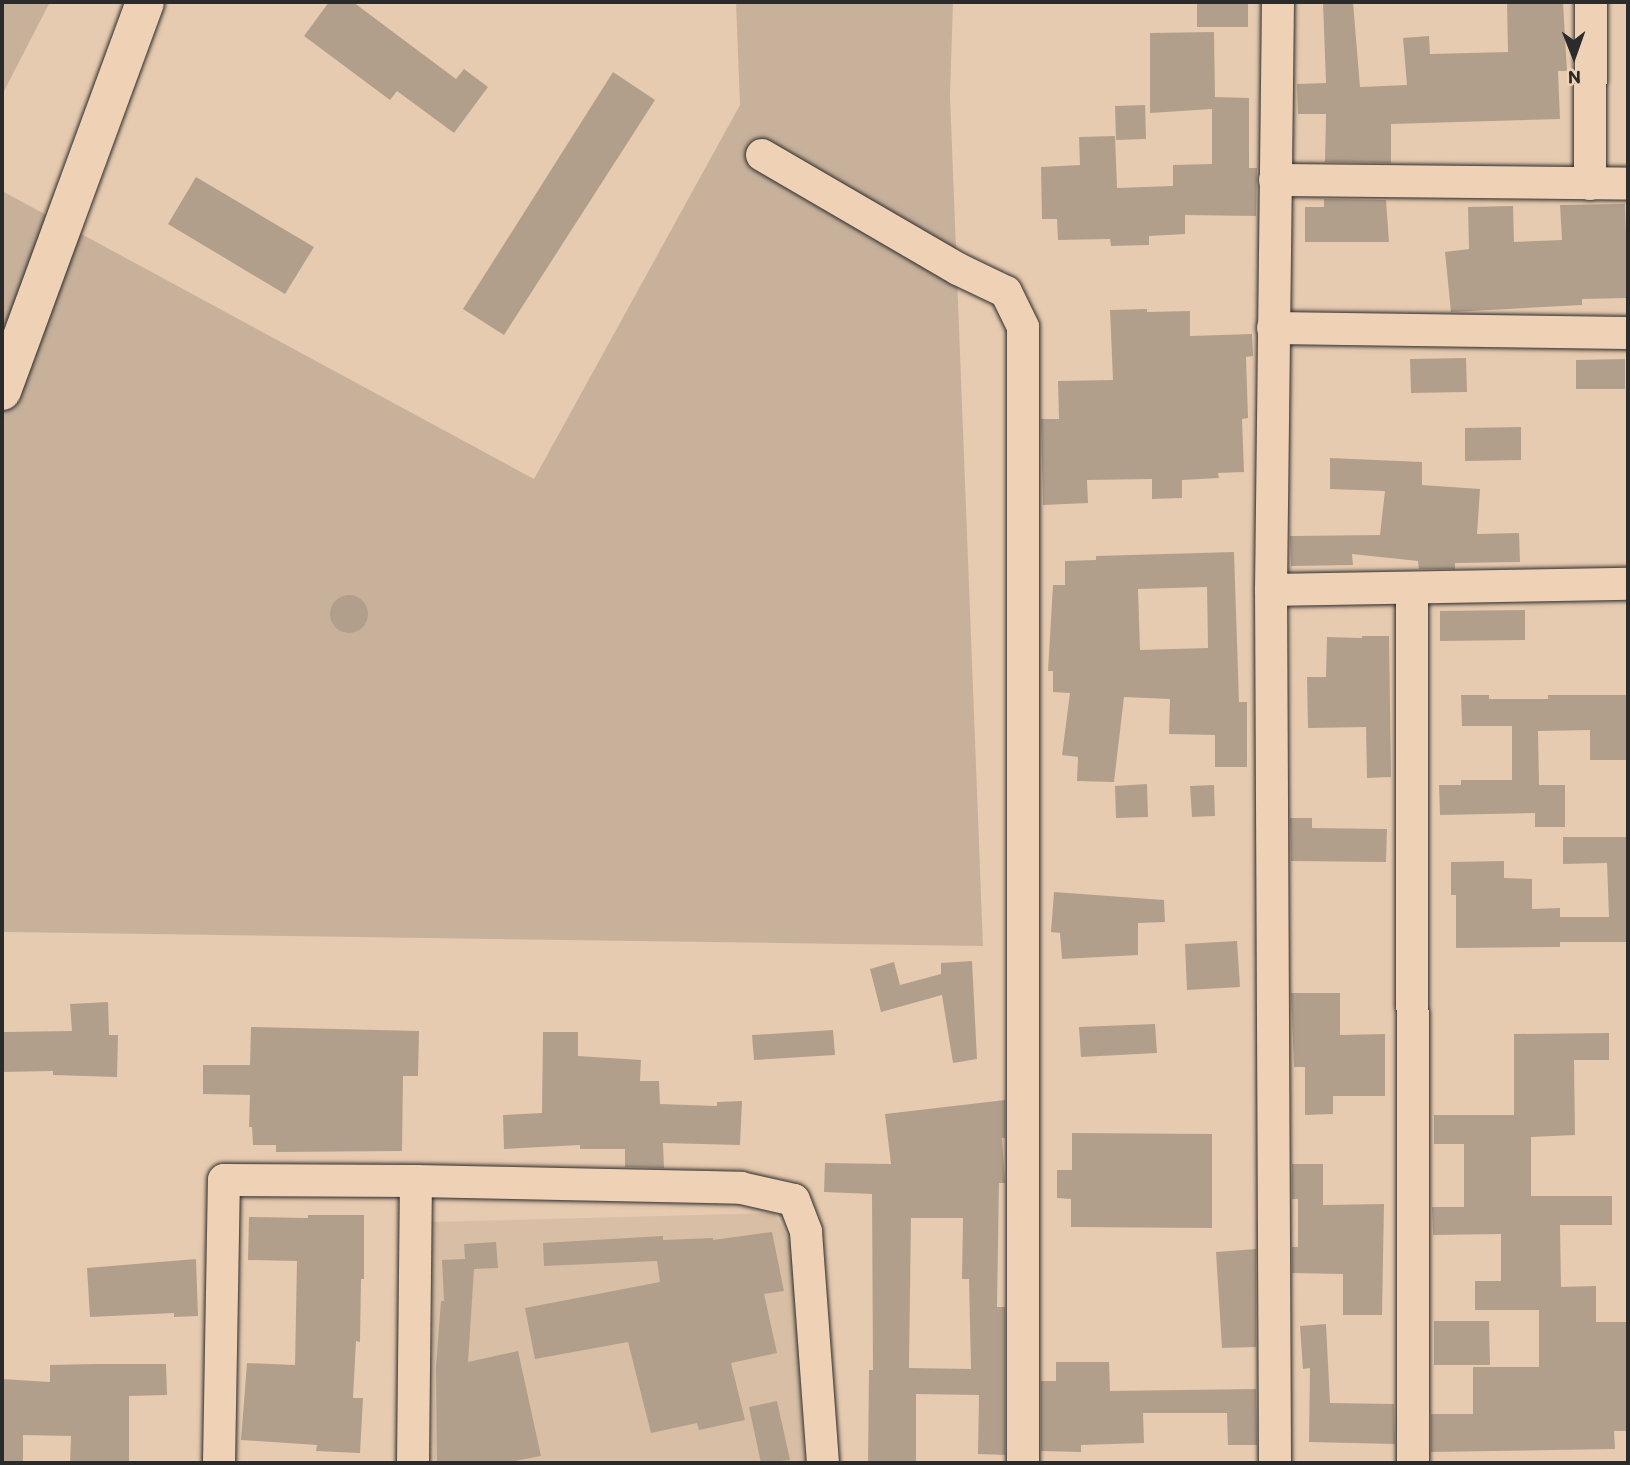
<!DOCTYPE html>
<html>
<head>
<meta charset="utf-8">
<style>
  body { margin:0 }
  #map { position:relative; width:1630px; height:1465px; overflow:hidden; background:#e7cbb0; font-family:Itim,sans-serif }
  div>[style] { position:absolute }
  .built>* { inset:0; background:#d7bea5 }
  .green>* { inset:0; background:#c8b19b }
  .building>* { inset:0; background:#b29f8b }
  .round { border-radius:50% }
  .roads { filter:drop-shadow(0 0 2px #2b2b2b) drop-shadow(0 0 2px #2b2b2b) }
  .street>* { height:32px; margin:-16px; padding:0 16px; transform-origin:16px; border-radius:16px; background:#efd2b6 }
  .secondary>* { height:38px; margin:-19px; padding:0 19px; transform-origin:19px; border-radius:19px; background:#efd2b6 }
  span { translate:-50% -50%; white-space:nowrap; text-align:center; line-height:1.15; -webkit-text-stroke:5px #efd2b6; paint-order:stroke }
  .frame { position:absolute; inset:0; border:4px solid #2b2b2b; pointer-events:none }
  .north { position:absolute; left:1539px; top:21px; width:70px; height:70px; -webkit-text-stroke:5px #efd2b6; paint-order:stroke; rotate:179deg; font-size:19px; font-weight:700; line-height:28px; text-align:center; color:#2b2b2b }
  .north::after { content:''; display:block; margin:auto; width:24px; height:32px; background:#2b2b2b; clip-path:polygon(50% 0,100% 100%,50% 72%,0 100%) }
</style>
</head>
<body>
<div id="map">
  <div class="built">
    <i style="clip-path:polygon(774px 1213px,793px 1247px,804px 1463px,434px 1463px,432px 1222px)"></i>
  </div>
  <div class="green">
    <i style="clip-path:polygon(2px 2px,50px 2px,2px 95px)"></i>
    <i style="clip-path:polygon(736px 2px,953px 2px,950px 95px,983px 946px,2px 932px,2px 191px,534px 479px,740px 105px)"></i>
  </div>
  <div class="building">
    <i style="clip-path:polygon(329px 2px,353px 2px,456px 79px,464px 69px,488px 87px,454px 133px,397px 91px,390px 100px,304px 36px)"></i>
    <i style="clip-path:polygon(1197px 2px,1248px 2px,1248px 27px,1197px 27px)"></i>
    <i style="clip-path:polygon(1323px 2px,1353px 2px,1360px 87px,1407px 85px,1403px 38px,1429px 36px,1430px 54px,1508px 52px,1507px 2px,1563px 2px,1567px 71px,1558px 71px,1560px 119px,1391px 124px,1391px 163px,1325px 162px,1326px 114px,1298px 114px,1297px 84px,1326px 83px)"></i>
    <i style="clip-path:polygon(1214px 32px,1215px 97px,1249px 98px,1249px 168px,1257px 168px,1256px 216px,1185px 215px,1185px 234px,1149px 236px,1149px 245px,1111px 246px,1110px 239px,1058px 240px,1057px 219px,1042px 219px,1041px 167px,1080px 165px,1079px 137px,1115px 136px,1117px 188px,1173px 186px,1173px 165px,1212px 164px,1212px 109px,1150px 113px,1150px 33px)"></i>
    <i style="clip-path:polygon(613px 72px,655px 100px,504px 335px,463px 309px)"></i>
    <i style="clip-path:polygon(1145px 105px,1146px 139px,1116px 140px,1115px 106px)"></i>
    <i style="clip-path:polygon(196px 177px,314px 247px,285px 294px,168px 224px)"></i>
    <i style="clip-path:polygon(1324px 199px,1386px 200px,1389px 242px,1305px 242px,1305px 207px,1324px 207px)"></i>
    <i style="clip-path:polygon(1625px 204px,1628px 298px,1582px 299px,1582px 305px,1451px 312px,1445px 252px,1469px 249px,1468px 207px,1513px 206px,1514px 242px,1562px 240px,1560px 205px)"></i>
    <i style="clip-path:polygon(1147px 309px,1147px 312px,1190px 311px,1190px 336px,1252px 334px,1253px 356px,1246px 357px,1248px 418px,1242px 419px,1244px 472px,1218px 473px,1219px 478px,1182px 480px,1182px 498px,1152px 499px,1152px 479px,1087px 480px,1088px 503px,1043px 505px,1041px 419px,1059px 419px,1058px 381px,1113px 380px,1110px 310px)"></i>
    <i style="clip-path:polygon(1466px 358px,1467px 392px,1411px 393px,1410px 359px)"></i>
    <i style="clip-path:polygon(1625px 359px,1625px 389px,1576px 389px,1576px 360px)"></i>
    <i style="clip-path:polygon(1521px 427px,1521px 460px,1465px 461px,1465px 428px)"></i>
    <i style="clip-path:polygon(1330px 458px,1422px 462px,1422px 485px,1480px 489px,1477px 534px,1519px 533px,1520px 562px,1455px 563px,1455px 569px,1419px 569px,1418px 561px,1352px 554px,1353px 565px,1291px 566px,1290px 536px,1380px 535px,1385px 491px,1330px 489px)"></i>
    <i style="clip-path:polygon(evenodd,1234px 552px,1239px 702px,1247px 702px,1247px 767px,1215px 767px,1215px 735px,1169px 734px,1170px 699px,1124px 697px,1114px 782px,1077px 781px,1078px 757px,1062px 755px,1070px 693px,1053px 692px,1053px 671px,1048px 671px,1053px 585px,1065px 585px,1065px 561px,1096px 560px,1096px 556px,1234px 552px,1207px 587px,1208px 648px,1140px 650px,1138px 589px,1207px 587px)"></i>
    <i class="round" style="left:330px;top:595px;width:38px;height:38px"></i>
    <i style="clip-path:polygon(1525px 610px,1525px 640px,1440px 641px,1440px 611px)"></i>
    <i style="clip-path:polygon(1362px 636px,1389px 636px,1391px 777px,1367px 778px,1366px 727px,1308px 728px,1307px 677px,1326px 677px,1327px 637px,1362px 638px)"></i>
    <i style="clip-path:polygon(1461px 695px,1489px 695px,1489px 699px,1548px 699px,1548px 695px,1628px 695px,1628px 760px,1590px 760px,1590px 730px,1538px 731px,1539px 785px,1565px 785px,1565px 827px,1535px 827px,1535px 813px,1440px 815px,1439px 785px,1461px 785px,1461px 780px,1512px 780px,1512px 726px,1462px 726px)"></i>
    <i style="clip-path:polygon(1147px 784px,1148px 817px,1116px 818px,1115px 786px)"></i>
    <i style="clip-path:polygon(1214px 785px,1215px 816px,1192px 817px,1190px 786px)"></i>
    <i style="clip-path:polygon(1290px 818px,1312px 818px,1312px 828px,1387px 829px,1386px 862px,1291px 861px)"></i>
    <i style="clip-path:polygon(1563px 837px,1628px 837px,1628px 942px,1560px 942px,1560px 947px,1456px 948px,1456px 895px,1451px 895px,1451px 862px,1504px 861px,1504px 878px,1532px 879px,1532px 909px,1560px 908px,1560px 917px,1609px 917px,1607px 863px,1563px 864px)"></i>
    <i style="clip-path:polygon(1054px 892px,1164px 900px,1165px 922px,1138px 923px,1138px 955px,1062px 959px,1060px 933px,1051px 932px)"></i>
    <i style="clip-path:polygon(1237px 941px,1240px 987px,1187px 990px,1185px 944px)"></i>
    <i style="clip-path:polygon(972px 961px,977px 1059px,953px 1063px,942px 995px,881px 1012px,870px 969px,894px 962px,900px 985px,941px 974px,941px 963px)"></i>
    <i style="clip-path:polygon(1291px 993px,1340px 993px,1340px 1035px,1385px 1034px,1385px 1096px,1333px 1096px,1333px 1114px,1305px 1115px,1305px 1067px,1294px 1067px)"></i>
    <i style="clip-path:polygon(108px 1002px,109px 1035px,118px 1035px,117px 1077px,53px 1075px,53px 1071px,2px 1072px,2px 1032px,72px 1031px,70px 1004px)"></i>
    <i style="clip-path:polygon(1155px 1024px,1157px 1053px,1081px 1057px,1079px 1027px)"></i>
    <i style="clip-path:polygon(251px 1027px,419px 1031px,418px 1076px,403px 1076px,402px 1151px,276px 1152px,276px 1145px,253px 1145px,252px 1127px,249px 1127px,250px 1095px,203px 1094px,203px 1065px,250px 1065px)"></i>
    <i style="clip-path:polygon(833px 1030px,835px 1055px,754px 1060px,752px 1035px)"></i>
    <i style="clip-path:polygon(543px 1032px,578px 1032px,578px 1056px,641px 1060px,640px 1081px,659px 1081px,660px 1104px,717px 1106px,717px 1102px,742px 1101px,740px 1145px,663px 1143px,664px 1168px,625px 1167px,625px 1149px,580px 1149px,580px 1145px,504px 1149px,503px 1115px,542px 1113px)"></i>
    <i style="clip-path:polygon(1609px 1033px,1609px 1060px,1574px 1060px,1575px 1135px,1531px 1137px,1531px 1196px,1612px 1196px,1612px 1225px,1560px 1225px,1561px 1287px,1596px 1286px,1596px 1322px,1628px 1322px,1628px 1431px,1614px 1431px,1615px 1449px,1431px 1452px,1431px 1414px,1473px 1414px,1473px 1367px,1539px 1367px,1539px 1310px,1475px 1310px,1475px 1281px,1501px 1281px,1501px 1234px,1433px 1235px,1432px 1207px,1464px 1207px,1464px 1144px,1434px 1144px,1434px 1115px,1514px 1115px,1514px 1034px)"></i>
    <i style="clip-path:polygon(evenodd,1005px 1100px,1005px 1138px,1002px 1138px,1005px 1183px,999px 1183px,997px 1307px,1005px 1307px,1005px 1455px,978px 1454px,979px 1395px,916px 1394px,916px 1463px,868px 1463px,869px 1370px,873px 1370px,872px 1194px,824px 1192px,825px 1163px,891px 1164px,885px 1114px,1005px 1100px,911px 1218px,963px 1218px,962px 1279px,969px 1279px,971px 1369px,909px 1368px,911px 1218px)"></i>
    <i style="clip-path:polygon(1072px 1133px,1212px 1134px,1212px 1228px,1071px 1227px,1071px 1199px,1057px 1198px,1057px 1170px,1072px 1170px)"></i>
    <i style="clip-path:polygon(1292px 1164px,1323px 1164px,1323px 1205px,1384px 1204px,1382px 1315px,1343px 1315px,1343px 1274px,1292px 1273px,1292px 1247px,1298px 1247px,1298px 1199px,1292px 1199px)"></i>
    <i style="clip-path:polygon(308px 1215px,364px 1215px,364px 1279px,361px 1279px,360px 1342px,356px 1341px,353px 1398px,363px 1398px,360px 1453px,316px 1451px,317px 1445px,241px 1440px,247px 1363px,295px 1365px,297px 1261px,248px 1260px,249px 1217px,308px 1218px)"></i>
    <i style="clip-path:polygon(772px 1232px,784px 1291px,764px 1294px,777px 1353px,731px 1363px,745px 1420px,699px 1430px,697px 1423px,651px 1433px,628px 1342px,535px 1359px,525px 1308px,660px 1282px,657px 1261px,544px 1266px,543px 1243px,663px 1236px,663px 1240px,713px 1238px,713px 1240px)"></i>
    <i style="clip-path:polygon(496px 1242px,498px 1268px,474px 1269px,468px 1362px,518px 1351px,541px 1456px,504px 1463px,437px 1463px,436px 1367px,441px 1301px,444px 1301px,442px 1260px,465px 1259px,464px 1244px)"></i>
    <i style="clip-path:polygon(1256px 1249px,1256px 1347px,1222px 1348px,1216px 1252px)"></i>
    <i style="clip-path:polygon(196px 1259px,198px 1316px,174px 1317px,174px 1313px,90px 1317px,87px 1268px)"></i>
    <i style="clip-path:polygon(1434px 1321px,1489px 1321px,1490px 1365px,1434px 1365px)"></i>
    <i style="clip-path:polygon(1326px 1324px,1330px 1403px,1394px 1404px,1395px 1444px,1309px 1442px,1310px 1368px,1303px 1369px,1300px 1326px)"></i>
    <i style="clip-path:polygon(1056px 1362px,1109px 1362px,1110px 1391px,1256px 1389px,1257px 1445px,1228px 1445px,1227px 1413px,1143px 1413px,1144px 1443px,1081px 1445px,1081px 1452px,1041px 1451px,1041px 1381px,1056px 1381px)"></i>
    <i style="clip-path:polygon(94px 1364px,166px 1364px,167px 1395px,129px 1396px,129px 1463px,70px 1463px,71px 1436px,23px 1435px,23px 1463px,2px 1463px,2px 1379px,50px 1382px,50px 1365px)"></i>
    <i style="clip-path:polygon(777px 1401px,790px 1460px,761px 1463px,749px 1407px)"></i>
  </div>
  <div class="roads">
    <div class="street">
      <i style="left:762px;top:155px;width:227px;rotate:30.2deg"></i>
      <i style="left:958px;top:269px;width:53px;rotate:25.6deg"></i>
      <i style="left:1006px;top:292px;width:39px;rotate:64deg"></i>
      <i style="left:1023px;top:327px;width:1136px;rotate:90deg"></i>
      <i style="left:1275px;top:180px;width:353px;rotate:0.6deg"></i>
      <i style="left:1590px;top:184px;width:182px;rotate:-89.7deg"></i>
      <i style="left:1273px;top:328px;width:355px;rotate:0.8deg"></i>
      <i style="left:1271px;top:590px;width:357px;rotate:-1deg"></i>
      <i style="left:1412px;top:590px;width:873px;rotate:89.93deg"></i>
      <i style="left:219px;top:1463px;width:283px;rotate:-89deg"></i>
      <i style="left:224px;top:1180px;width:192px;rotate:0.3deg"></i>
      <i style="left:416px;top:1181px;width:325px;rotate:1.2deg"></i>
      <i style="left:741px;top:1188px;width:54px;rotate:12.8deg"></i>
      <i style="left:794px;top:1200px;width:34px;rotate:69deg"></i>
      <i style="left:806px;top:1232px;width:232px;rotate:85.8deg"></i>
      <i style="left:413px;top:1463px;width:282px;rotate:-89.4deg"></i>
      <i style="left:1275px;top:1463px;width:873px;rotate:-90.26deg"></i>
      <i style="left:1271px;top:590px;width:588px;rotate:-89.32deg"></i>
    </div>
    <div class="secondary">
      <i style="left:2px;top:391px;width:414px;rotate:-69.8deg"></i>
    </div>
  </div>
  <div class="frame"></div>
  <div class="north">N</div>
</div>
</body>
</html>
